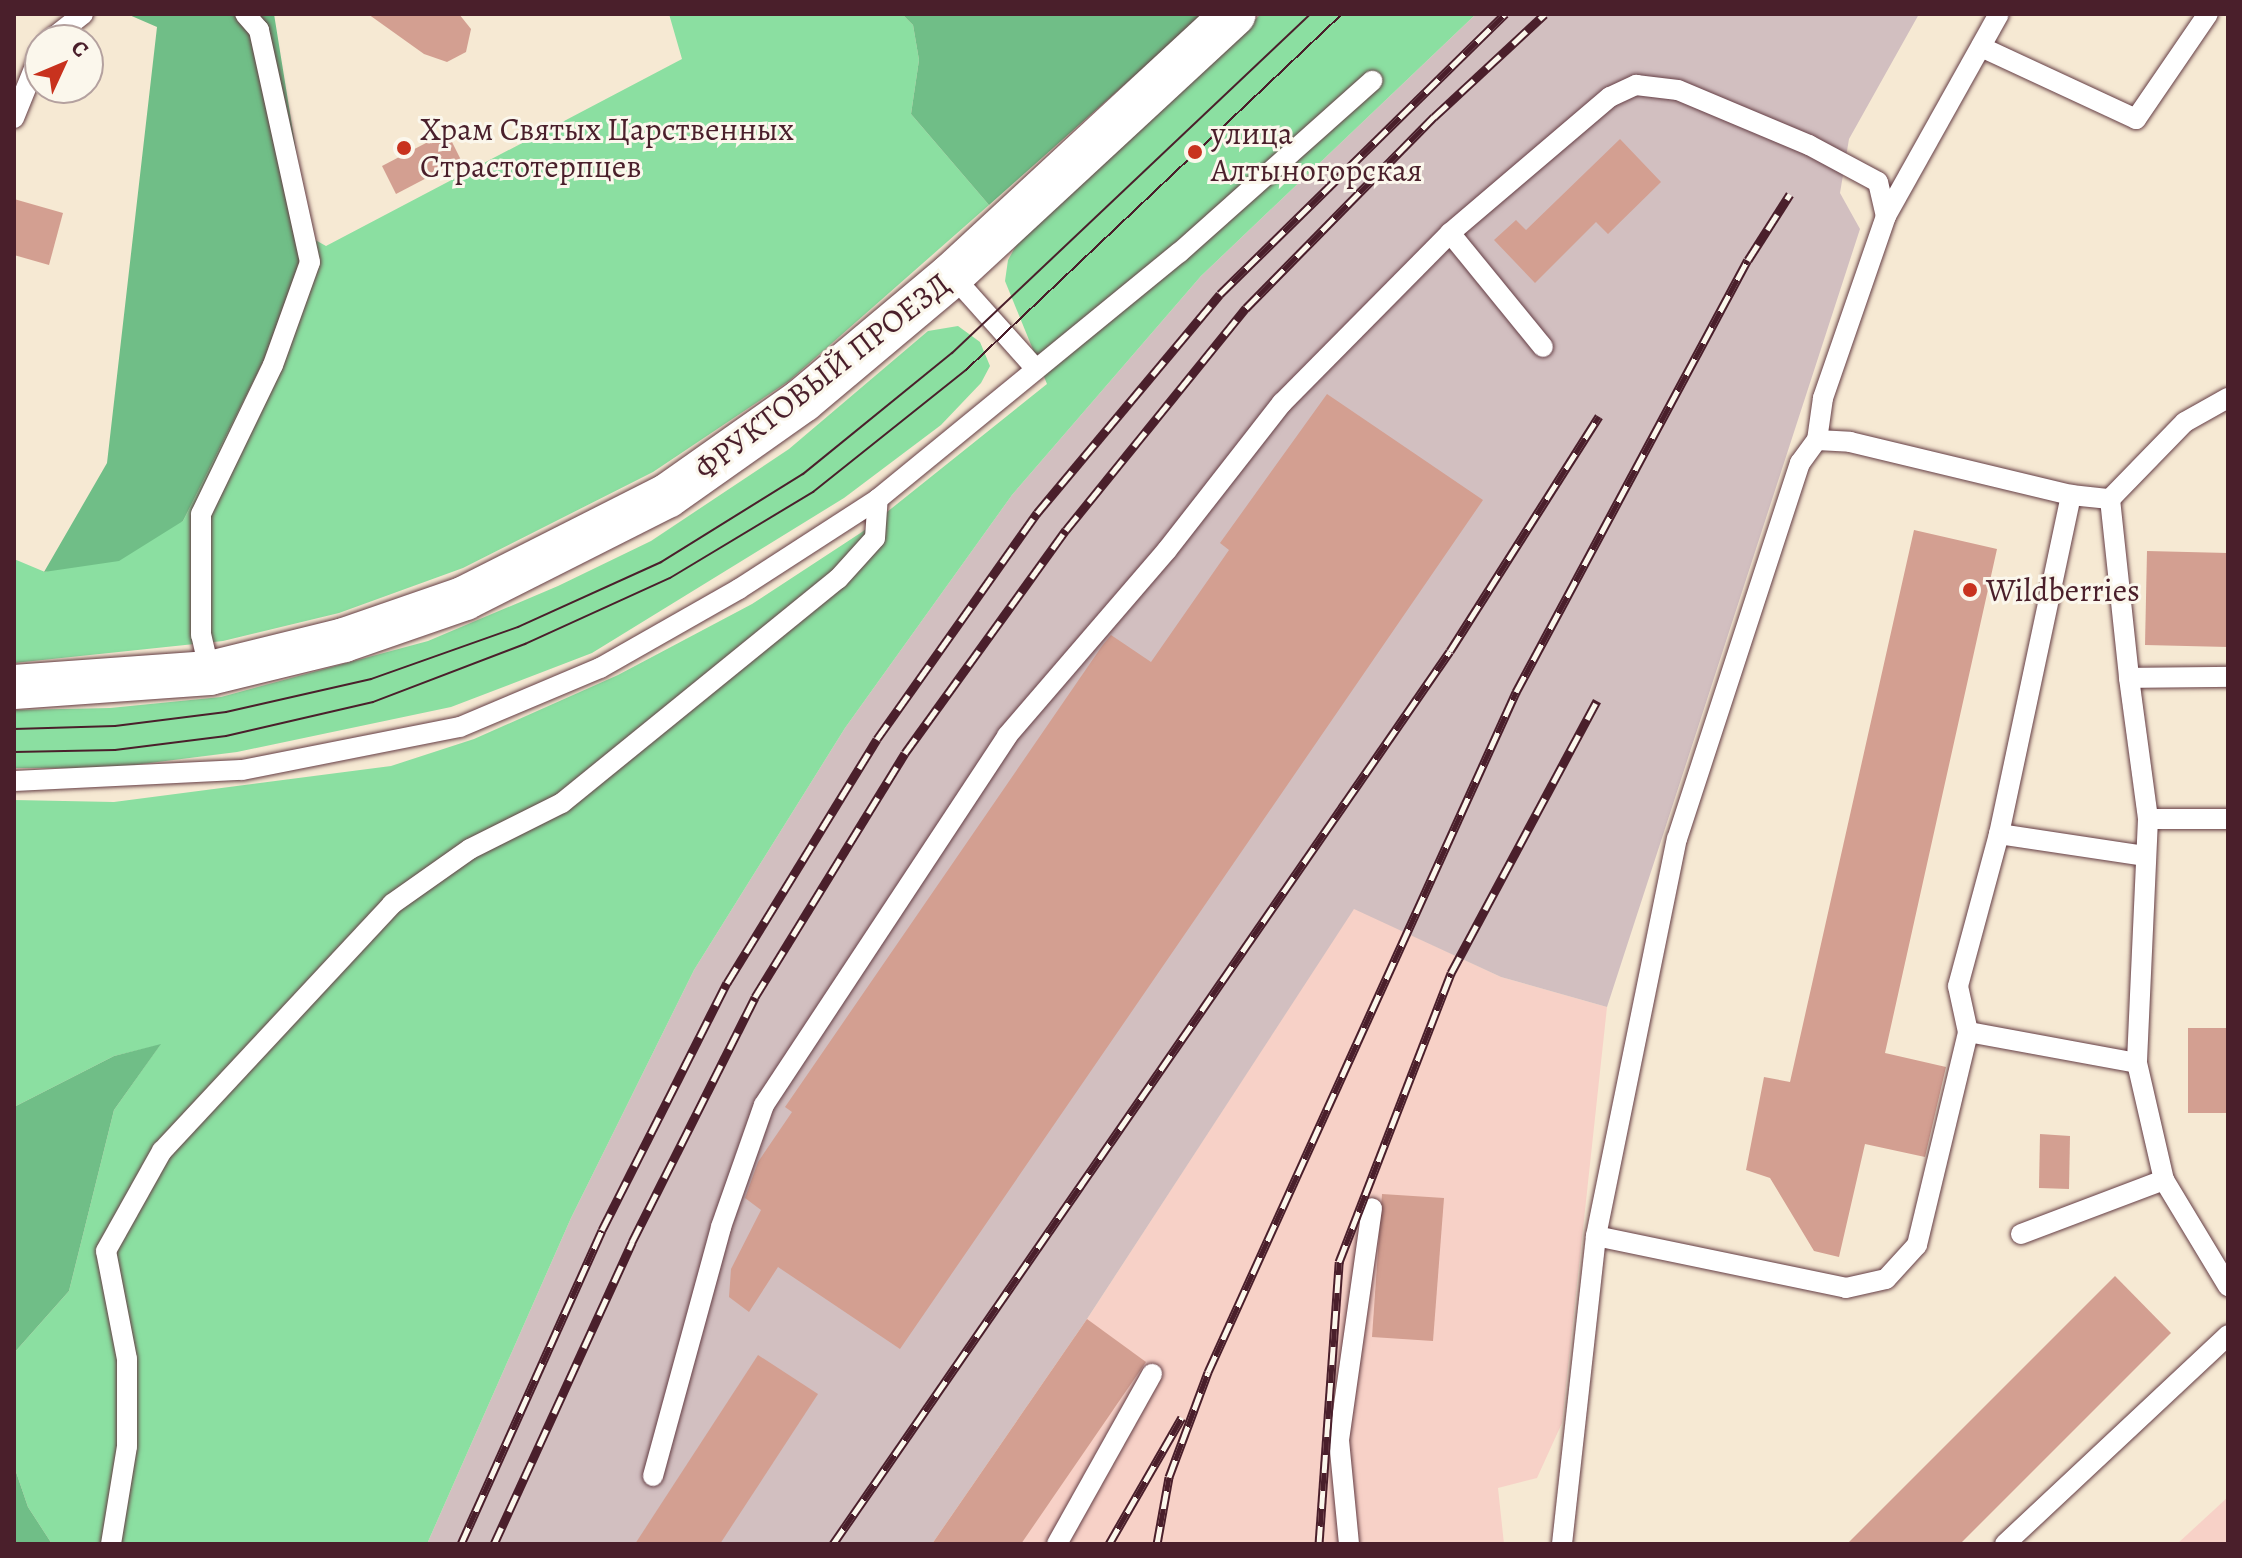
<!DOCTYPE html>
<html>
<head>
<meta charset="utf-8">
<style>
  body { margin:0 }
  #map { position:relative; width:2242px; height:1558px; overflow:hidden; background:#f6e9d3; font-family:Alegreya,serif }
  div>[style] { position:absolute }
  .built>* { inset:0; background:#f7d1c7 }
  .industrial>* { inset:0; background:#d2bfc0 }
  .green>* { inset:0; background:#8bdfa1 }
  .forest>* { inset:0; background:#70be87 }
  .building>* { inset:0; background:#d39f91 }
  .roads { filter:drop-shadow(0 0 2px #643d44) drop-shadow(0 0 2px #643d44) }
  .service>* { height:20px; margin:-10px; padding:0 10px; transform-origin:10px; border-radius:10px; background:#fff }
  .tertiary>* { height:44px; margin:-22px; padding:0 22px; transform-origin:22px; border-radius:22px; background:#fff }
  .tram>* { height:2px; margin:-1px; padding:0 1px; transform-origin:1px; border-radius:1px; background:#4a1f2b }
  .rail>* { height:9px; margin-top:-4.5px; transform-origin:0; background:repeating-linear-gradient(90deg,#fbf7ec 0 18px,#4a1f2b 0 36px); box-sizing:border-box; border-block:2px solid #4a1f2b }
  .dots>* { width:22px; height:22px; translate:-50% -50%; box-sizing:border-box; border:4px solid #fbf7ec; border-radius:50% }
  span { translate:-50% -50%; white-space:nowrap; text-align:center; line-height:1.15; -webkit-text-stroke:6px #fbf7ec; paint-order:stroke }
  .poi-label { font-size:32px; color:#4a1f2b }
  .left { translate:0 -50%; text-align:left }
  .street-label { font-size:32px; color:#4a1f2b }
  .frame { position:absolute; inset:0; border:16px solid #4a1f2b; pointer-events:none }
  .north { position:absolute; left:24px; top:24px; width:80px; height:80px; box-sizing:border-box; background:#fbf7ec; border:2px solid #b4a19f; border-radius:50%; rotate:46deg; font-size:22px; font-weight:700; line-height:32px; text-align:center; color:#4a1f2b }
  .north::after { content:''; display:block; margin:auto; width:28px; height:36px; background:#c8321e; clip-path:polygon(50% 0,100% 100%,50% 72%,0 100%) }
</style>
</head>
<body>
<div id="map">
  <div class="built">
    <i style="clip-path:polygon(1354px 908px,1501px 977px,1607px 1007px,1562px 1423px,1537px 1478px,1498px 1488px,1504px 1544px,932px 1544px,1087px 1319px)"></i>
    <i style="clip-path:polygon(2228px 1497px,2228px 1544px,2177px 1544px)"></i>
  </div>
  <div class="industrial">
    <i style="clip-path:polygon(1476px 14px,1919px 14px,1849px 139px,1840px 193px,1860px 229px,1607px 1007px,1501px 977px,1354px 909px,1087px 1319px,932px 1544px,427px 1544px,571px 1218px,694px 970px,845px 728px,1012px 495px,1201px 276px)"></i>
  </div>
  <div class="green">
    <i style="clip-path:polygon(669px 14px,902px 14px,913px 25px,919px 60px,911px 114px,989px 205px,789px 381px,653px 472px,463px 568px,339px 613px,223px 641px,14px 663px,14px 559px,45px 572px,183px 521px,264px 360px,310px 237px,326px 246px,682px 59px)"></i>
    <i style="clip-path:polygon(1261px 14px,1476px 14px,1201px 276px,1012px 495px,845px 728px,694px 970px,571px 1218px,427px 1544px,52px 1544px,28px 1507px,14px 1466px,14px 1353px,69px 1291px,114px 1110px,160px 1045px,114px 1056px,14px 1107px,14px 800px,114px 802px,391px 766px,474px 739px,618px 675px,752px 604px,862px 532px,1047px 384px,1005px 281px,1008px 260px,1017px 244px)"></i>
    <i style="clip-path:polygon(958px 326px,980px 342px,990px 366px,981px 383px,941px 425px,844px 498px,592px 653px,451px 707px,237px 752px,110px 768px,14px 768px,14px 710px,110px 708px,221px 697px,428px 641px,558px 586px,651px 541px,789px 449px,928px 331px)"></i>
  </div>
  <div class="forest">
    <i style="clip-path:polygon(127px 14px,274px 14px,310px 237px,264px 360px,183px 521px,119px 561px,44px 572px,107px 463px,157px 27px)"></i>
    <i style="clip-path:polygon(902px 14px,1204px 14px,989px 205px,911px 114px,919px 60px,913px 25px)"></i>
    <i style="clip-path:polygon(161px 1044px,114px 1110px,69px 1291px,14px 1353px,14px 1107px,114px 1056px)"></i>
    <i style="clip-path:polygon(14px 1466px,28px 1507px,52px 1544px,14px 1544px)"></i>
  </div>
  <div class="building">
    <i style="clip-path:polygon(368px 14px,459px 14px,471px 29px,466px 52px,447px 62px,424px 54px)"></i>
    <i style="clip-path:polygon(447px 132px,461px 160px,396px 194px,382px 166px)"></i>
    <i style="clip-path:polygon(1620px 139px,1661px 182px,1608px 234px,1596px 222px,1535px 283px,1494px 240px,1516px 220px,1526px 230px)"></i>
    <i style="clip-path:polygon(14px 199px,63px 213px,49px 265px,14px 255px)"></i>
    <i style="clip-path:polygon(1327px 394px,1483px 500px,900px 1349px,778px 1267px,749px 1312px,729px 1297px,731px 1269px,761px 1210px,745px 1198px,758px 1162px,792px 1112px,785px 1107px,1102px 646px,1111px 635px,1151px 662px,1229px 550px,1220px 543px)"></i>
    <i style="clip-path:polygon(1914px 530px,1997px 549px,1885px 1053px,1946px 1067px,1925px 1157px,1865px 1144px,1839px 1257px,1814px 1251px,1770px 1178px,1746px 1170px,1764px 1077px,1790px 1082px)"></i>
    <i style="clip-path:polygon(2147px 551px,2228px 553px,2228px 647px,2145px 645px)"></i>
    <i style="clip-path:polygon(2188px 1028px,2228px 1028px,2228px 1113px,2188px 1113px)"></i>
    <i style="clip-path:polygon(2040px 1134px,2070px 1136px,2069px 1189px,2039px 1188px)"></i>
    <i style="clip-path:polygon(1382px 1194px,1444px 1198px,1433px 1341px,1372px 1337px)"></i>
    <i style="clip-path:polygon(2115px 1276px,2171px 1333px,1960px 1544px,1847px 1544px)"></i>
    <i style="clip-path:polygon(1087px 1319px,1146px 1362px,1021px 1544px,932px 1544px)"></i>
    <i style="clip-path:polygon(758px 1355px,818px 1394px,720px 1544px,635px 1544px)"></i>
  </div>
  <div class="roads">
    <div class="service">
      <i style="left:50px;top:40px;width:42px;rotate:-38.2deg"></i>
      <i style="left:1981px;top:47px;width:171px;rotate:24.9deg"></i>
      <i style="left:2136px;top:119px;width:127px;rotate:-55.6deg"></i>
      <i style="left:14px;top:118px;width:69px;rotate:-67.9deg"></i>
      <i style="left:1886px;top:216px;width:231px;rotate:-60.8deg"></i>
      <i style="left:1450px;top:233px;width:147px;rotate:50.8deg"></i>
      <i style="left:952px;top:275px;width:126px;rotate:48.2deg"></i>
      <i style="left:2110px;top:499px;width:107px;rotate:-45.8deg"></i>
      <i style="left:2185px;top:422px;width:49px;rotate:-29.2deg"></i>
      <i style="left:210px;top:673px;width:39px;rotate:-103deg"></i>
      <i style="left:201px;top:635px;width:121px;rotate:-90deg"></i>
      <i style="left:201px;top:514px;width:165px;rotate:-64.2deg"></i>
      <i style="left:273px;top:365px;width:109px;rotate:-70.2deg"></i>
      <i style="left:310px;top:262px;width:238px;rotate:-102.4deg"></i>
      <i style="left:259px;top:30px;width:21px;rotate:-131deg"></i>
      <i style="left:2129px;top:678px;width:142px;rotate:82.3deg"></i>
      <i style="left:14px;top:781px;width:228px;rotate:-2.8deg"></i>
      <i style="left:242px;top:770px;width:222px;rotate:-11.2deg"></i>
      <i style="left:460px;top:727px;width:152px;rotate:-22.9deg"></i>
      <i style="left:600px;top:668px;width:160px;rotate:-29.6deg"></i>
      <i style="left:739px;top:589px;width:166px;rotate:-32.9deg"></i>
      <i style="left:878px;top:499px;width:389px;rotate:-39.3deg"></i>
      <i style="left:1179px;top:253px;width:259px;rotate:-41.7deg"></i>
      <i style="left:2228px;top:819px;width:80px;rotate:180deg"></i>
      <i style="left:2148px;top:819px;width:244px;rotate:92.6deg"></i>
      <i style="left:2137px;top:1063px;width:120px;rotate:77deg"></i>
      <i style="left:2164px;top:1180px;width:124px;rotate:58.9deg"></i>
      <i style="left:1999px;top:834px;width:147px;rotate:8.6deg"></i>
      <i style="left:2137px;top:1063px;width:172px;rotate:-169.6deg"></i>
      <i style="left:1968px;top:1032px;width:47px;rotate:-102.3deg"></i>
      <i style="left:1958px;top:986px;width:157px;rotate:-74.9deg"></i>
      <i style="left:1999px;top:834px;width:347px;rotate:-78deg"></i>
      <i style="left:2071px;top:495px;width:39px;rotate:6deg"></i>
      <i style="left:2110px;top:499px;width:180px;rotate:83.9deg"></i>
      <i style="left:2129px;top:678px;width:99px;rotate:-0.6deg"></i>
      <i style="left:2021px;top:1234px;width:153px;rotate:-20.7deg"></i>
      <i style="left:1596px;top:1236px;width:255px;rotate:11.7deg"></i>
      <i style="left:1846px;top:1288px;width:41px;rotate:-12.7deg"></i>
      <i style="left:1886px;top:1279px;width:46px;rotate:-47.6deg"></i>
      <i style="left:1917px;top:1245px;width:219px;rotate:-76.5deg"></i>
      <i style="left:653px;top:1476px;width:258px;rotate:-74.7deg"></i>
      <i style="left:721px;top:1227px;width:129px;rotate:-70.6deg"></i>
      <i style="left:764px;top:1105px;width:442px;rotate:-56.6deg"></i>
      <i style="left:1007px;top:736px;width:245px;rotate:-49.3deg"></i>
      <i style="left:1167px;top:550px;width:187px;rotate:-52deg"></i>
      <i style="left:1282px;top:403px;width:239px;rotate:-45.3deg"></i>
      <i style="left:1450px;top:233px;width:210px;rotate:-40.4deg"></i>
      <i style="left:1610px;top:97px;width:29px;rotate:-25deg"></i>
      <i style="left:1636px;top:85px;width:42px;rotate:6.8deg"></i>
      <i style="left:1678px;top:90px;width:142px;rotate:22.8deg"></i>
      <i style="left:1809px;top:145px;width:78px;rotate:28.2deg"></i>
      <i style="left:1878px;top:182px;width:35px;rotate:77deg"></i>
      <i style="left:1886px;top:216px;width:193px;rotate:109.1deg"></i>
      <i style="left:1823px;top:398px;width:42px;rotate:98.1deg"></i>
      <i style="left:111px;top:1544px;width:99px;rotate:-80.7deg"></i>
      <i style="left:127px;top:1446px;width:87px;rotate:-90deg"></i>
      <i style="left:127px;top:1359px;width:110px;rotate:-101deg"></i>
      <i style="left:106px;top:1251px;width:115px;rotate:-60.8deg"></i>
      <i style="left:162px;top:1151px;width:338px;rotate:-47deg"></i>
      <i style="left:392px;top:904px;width:95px;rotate:-35.2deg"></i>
      <i style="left:470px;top:849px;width:103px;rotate:-26.6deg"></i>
      <i style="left:562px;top:803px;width:355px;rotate:-39.1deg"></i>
      <i style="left:838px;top:579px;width:55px;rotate:-47.9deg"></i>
      <i style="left:875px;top:538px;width:39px;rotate:-86deg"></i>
      <i style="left:1057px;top:1544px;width:195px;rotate:-60.8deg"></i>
      <i style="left:1349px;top:1544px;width:104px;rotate:-95.5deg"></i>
      <i style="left:1339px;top:1440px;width:234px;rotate:-81.9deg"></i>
      <i style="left:1562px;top:1544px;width:310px;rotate:-83.7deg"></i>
      <i style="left:1596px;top:1236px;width:405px;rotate:-78.5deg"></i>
      <i style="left:1677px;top:839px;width:396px;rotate:-71.9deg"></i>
      <i style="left:1800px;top:463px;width:29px;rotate:-54deg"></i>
      <i style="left:1817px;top:440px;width:33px;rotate:3deg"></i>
      <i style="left:1850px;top:442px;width:227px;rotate:13.5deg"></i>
      <i style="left:2005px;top:1544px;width:306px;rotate:-43.1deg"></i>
    </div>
    <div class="tertiary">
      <i style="left:14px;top:687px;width:196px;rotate:-4.1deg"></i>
      <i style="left:210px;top:673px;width:138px;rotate:-13.8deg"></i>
      <i style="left:344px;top:640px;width:128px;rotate:-19.1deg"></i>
      <i style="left:465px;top:598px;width:226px;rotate:-26.8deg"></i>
      <i style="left:667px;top:496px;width:166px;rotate:-35.2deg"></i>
      <i style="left:803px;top:400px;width:194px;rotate:-40deg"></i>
      <i style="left:952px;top:275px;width:384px;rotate:-42.8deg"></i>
    </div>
  </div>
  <div class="tram">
    <i style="left:14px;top:729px;width:101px;rotate:-1.7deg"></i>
    <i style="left:115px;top:726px;width:112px;rotate:-7.2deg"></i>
    <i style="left:226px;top:712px;width:149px;rotate:-12.8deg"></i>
    <i style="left:371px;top:679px;width:156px;rotate:-19.5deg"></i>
    <i style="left:518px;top:627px;width:157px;rotate:-24.4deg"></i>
    <i style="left:661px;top:562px;width:167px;rotate:-31.8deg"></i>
    <i style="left:803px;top:474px;width:192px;rotate:-39.1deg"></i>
    <i style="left:952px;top:353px;width:493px;rotate:-43.4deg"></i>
    <i style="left:14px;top:752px;width:101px;rotate:-1.1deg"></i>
    <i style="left:115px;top:750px;width:112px;rotate:-7.2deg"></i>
    <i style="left:226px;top:736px;width:151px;rotate:-13deg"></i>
    <i style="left:373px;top:702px;width:163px;rotate:-20.9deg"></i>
    <i style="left:525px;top:644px;width:159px;rotate:-24.5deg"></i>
    <i style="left:670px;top:578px;width:167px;rotate:-31deg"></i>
    <i style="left:813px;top:492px;width:196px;rotate:-38.6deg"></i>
    <i style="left:966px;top:370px;width:518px;rotate:-43.43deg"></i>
  </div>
  <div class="rail">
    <i style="left:461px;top:1544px;width:344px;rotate:-65.8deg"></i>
    <i style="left:602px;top:1230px;width:277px;rotate:-63.2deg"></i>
    <i style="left:727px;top:983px;width:286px;rotate:-58.4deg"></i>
    <i style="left:877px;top:739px;width:277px;rotate:-54.7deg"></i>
    <i style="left:1037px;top:513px;width:285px;rotate:-50.1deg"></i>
    <i style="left:1220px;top:294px;width:400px;rotate:-44.5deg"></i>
    <i style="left:494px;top:1544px;width:332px;rotate:-65.4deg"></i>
    <i style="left:632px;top:1242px;width:274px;rotate:-63.3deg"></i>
    <i style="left:755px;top:997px;width:286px;rotate:-58.4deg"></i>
    <i style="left:905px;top:753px;width:275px;rotate:-54.2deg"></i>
    <i style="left:1066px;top:530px;width:286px;rotate:-51deg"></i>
    <i style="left:1246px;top:308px;width:268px;rotate:-45.5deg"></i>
    <i style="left:1434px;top:117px;width:151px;rotate:-42.9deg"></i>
    <i style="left:833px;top:1544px;width:1085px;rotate:-55.36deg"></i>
    <i style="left:1450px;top:651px;width:278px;rotate:-57.6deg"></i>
    <i style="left:1109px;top:1544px;width:146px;rotate:-60.1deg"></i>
    <i style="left:1157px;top:1544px;width:68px;rotate:-79.8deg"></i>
    <i style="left:1169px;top:1477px;width:112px;rotate:-69.6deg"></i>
    <i style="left:1208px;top:1372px;width:747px;rotate:-65.63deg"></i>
    <i style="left:1516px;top:692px;width:490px;rotate:-61.8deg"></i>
    <i style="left:1748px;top:260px;width:78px;rotate:-57.5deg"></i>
    <i style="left:1319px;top:1544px;width:283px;rotate:-85.9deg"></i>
    <i style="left:1339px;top:1262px;width:310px;rotate:-68.8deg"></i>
    <i style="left:1451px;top:973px;width:309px;rotate:-61.8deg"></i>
  </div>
  <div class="dots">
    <i style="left:404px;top:148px;background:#c8321e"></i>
    <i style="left:1195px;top:152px;background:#c8321e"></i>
    <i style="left:1970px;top:590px;background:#c8321e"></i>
  </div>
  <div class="poi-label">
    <span class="left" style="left:420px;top:148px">Храм Святых Царственных<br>Страстотерпцев</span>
    <span class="left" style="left:1211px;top:152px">улица<br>Алтыногорская</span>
    <span class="left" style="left:1986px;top:590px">Wildberries</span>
  </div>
  <div class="street-label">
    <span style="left:822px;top:376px;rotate:-38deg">ФРУКТОВЫЙ ПРОЕЗД</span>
  </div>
  <div class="frame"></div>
  <div class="north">С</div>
</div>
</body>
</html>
